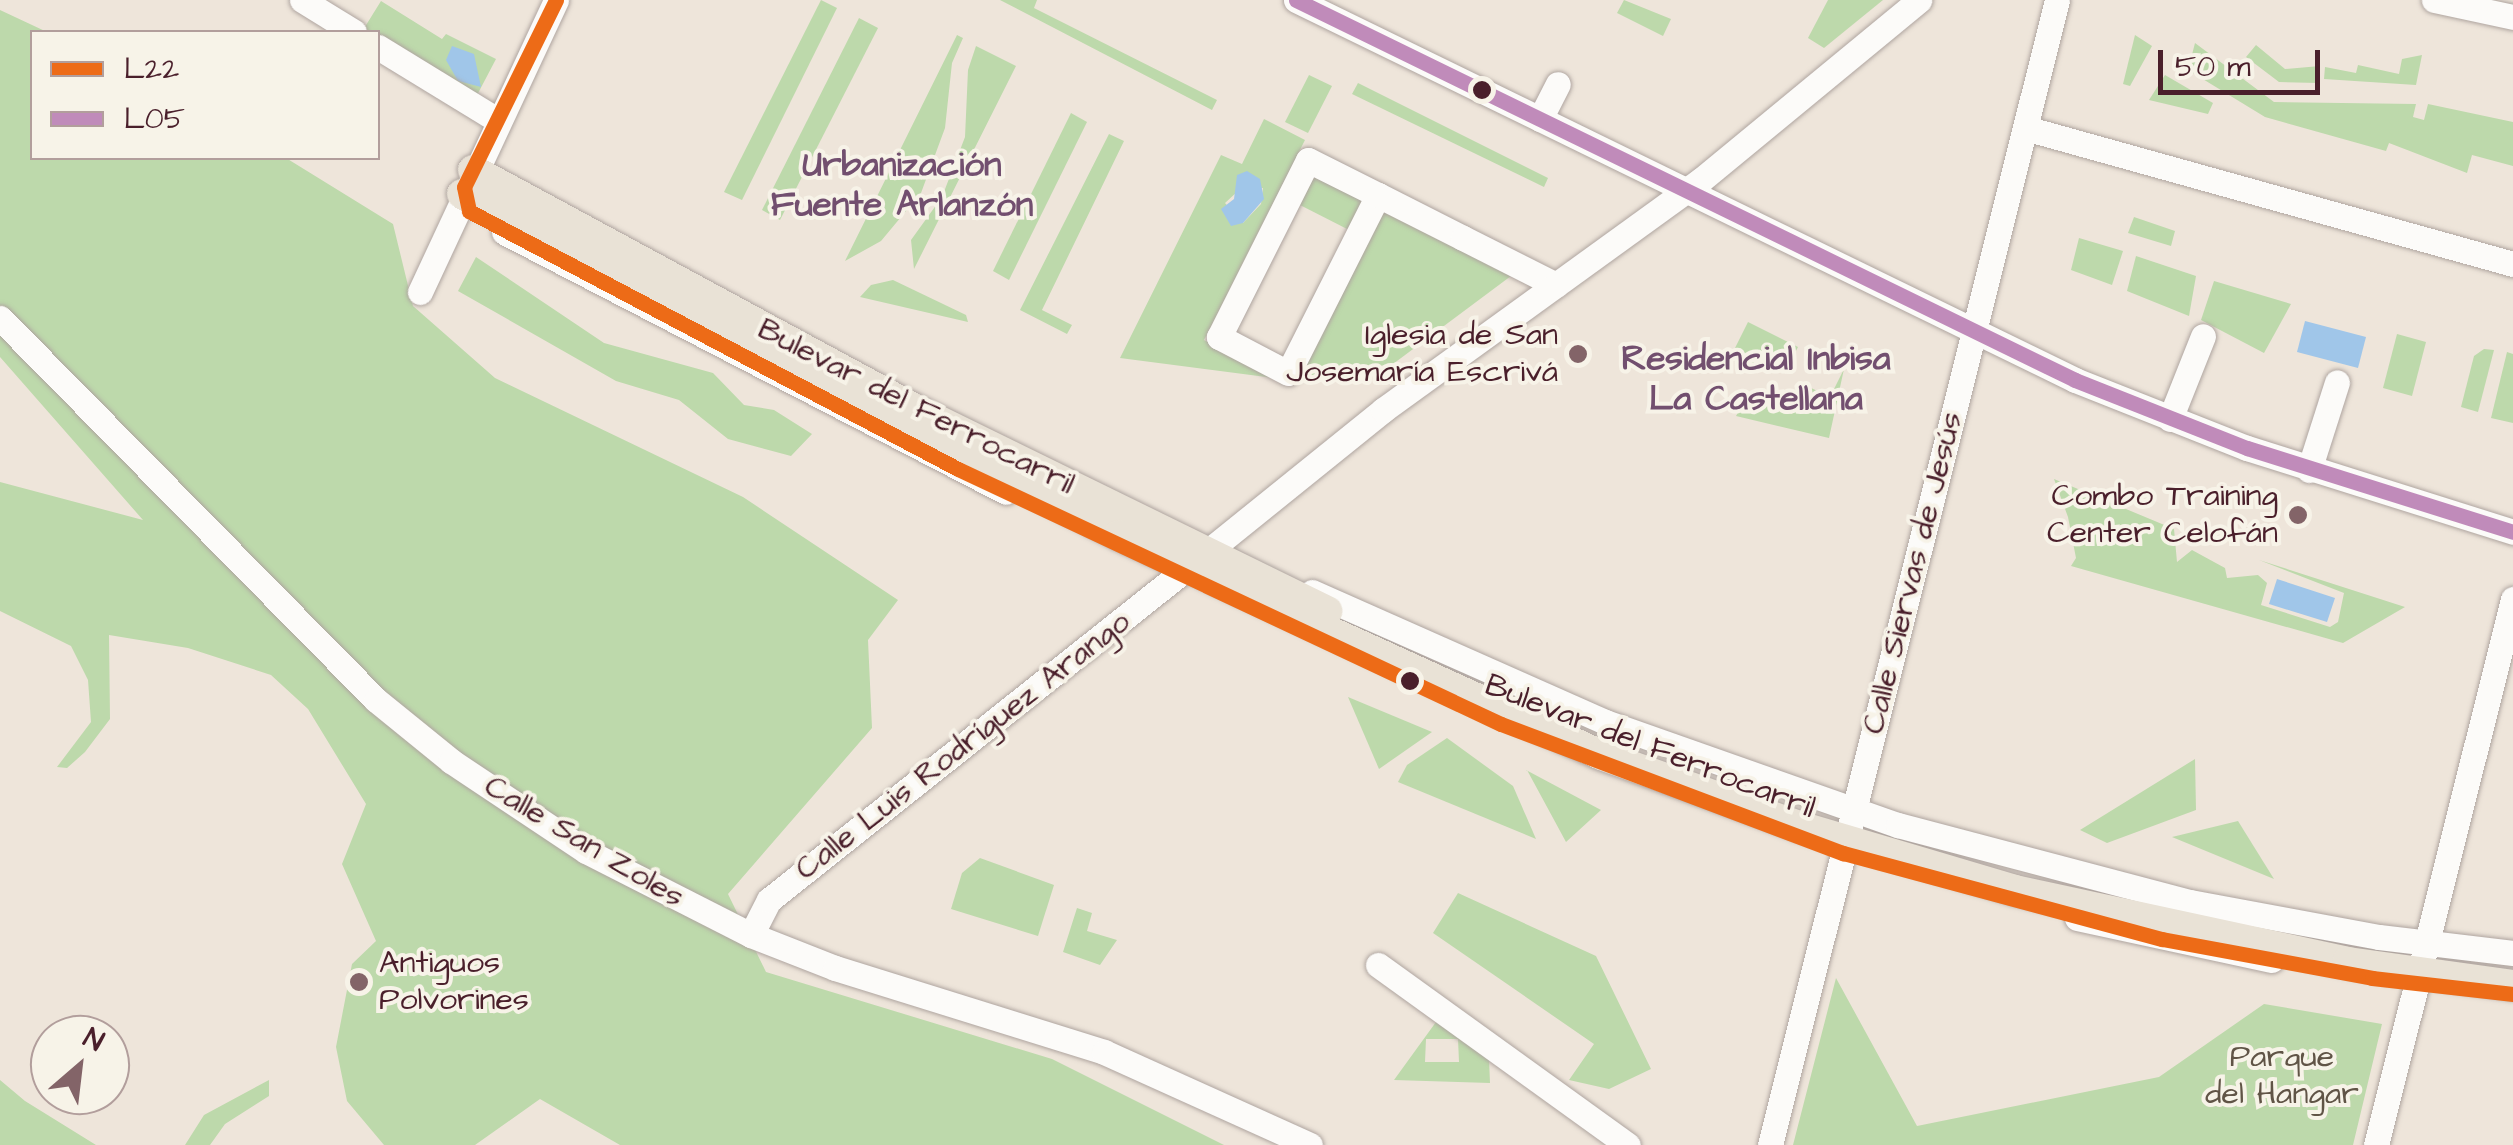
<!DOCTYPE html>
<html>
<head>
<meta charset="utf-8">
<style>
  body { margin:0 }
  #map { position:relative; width:2513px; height:1145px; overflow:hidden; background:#eee5da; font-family:"Architects Daughter",sans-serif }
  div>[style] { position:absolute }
  .green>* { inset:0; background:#bdd9ab }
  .water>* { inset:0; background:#a0c6e9 }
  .roads { filter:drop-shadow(0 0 2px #afa5a0) drop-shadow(0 0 2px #afa5a0) }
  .minor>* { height:25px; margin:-12.5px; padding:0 12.5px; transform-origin:12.5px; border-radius:12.5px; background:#fcfbf9 }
  .major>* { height:30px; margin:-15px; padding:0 15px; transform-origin:15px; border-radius:15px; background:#e9e2d6 }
  .bus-1>* { height:15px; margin:-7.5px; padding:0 7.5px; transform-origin:7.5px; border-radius:7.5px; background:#ed6b17 }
  .bus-2>* { height:15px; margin:-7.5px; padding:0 7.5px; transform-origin:7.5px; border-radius:7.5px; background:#c08bba }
  .dots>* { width:28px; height:28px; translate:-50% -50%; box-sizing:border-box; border:5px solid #f7f3e8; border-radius:50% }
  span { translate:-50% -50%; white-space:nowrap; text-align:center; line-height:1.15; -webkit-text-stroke:8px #f7f3e8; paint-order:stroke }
  .poi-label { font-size:32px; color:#4a1f2b }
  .right { translate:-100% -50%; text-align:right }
  .left { translate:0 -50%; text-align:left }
  .street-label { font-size:32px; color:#4a1f2b }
  .park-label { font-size:32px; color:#605446 }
  .neighbourhood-label { font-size:35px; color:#724f6f; font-weight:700 }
  .legend { position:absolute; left:30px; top:30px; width:350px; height:130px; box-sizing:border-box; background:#f7f3e8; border:2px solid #b29e9c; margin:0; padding:12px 18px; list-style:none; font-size:30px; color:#4a1f2b }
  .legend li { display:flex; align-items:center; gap:20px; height:50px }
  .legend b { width:50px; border:2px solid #b29e9c }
  .north { position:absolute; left:30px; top:1015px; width:100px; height:100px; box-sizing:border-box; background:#f7f3e8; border:2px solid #b29e9c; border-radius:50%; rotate:28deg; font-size:28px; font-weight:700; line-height:40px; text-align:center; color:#4a1f2b }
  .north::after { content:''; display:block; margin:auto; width:35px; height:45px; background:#836468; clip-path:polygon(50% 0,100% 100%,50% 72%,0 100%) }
  .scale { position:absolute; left:2158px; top:50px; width:162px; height:45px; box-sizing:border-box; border:5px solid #4a1f2b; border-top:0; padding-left:12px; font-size:30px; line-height:35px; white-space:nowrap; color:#4a1f2b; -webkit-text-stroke:8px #f7f3e8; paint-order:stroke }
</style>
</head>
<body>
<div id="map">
  <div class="green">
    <i style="clip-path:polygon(821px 0,837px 8px,742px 200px,724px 192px)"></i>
    <i style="clip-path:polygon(1000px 0,1037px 0,1034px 8px,1217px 100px,1212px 110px)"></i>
    <i style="clip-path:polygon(1624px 0,1671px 19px,1663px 36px,1617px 13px)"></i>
    <i style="clip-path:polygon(1828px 0,1883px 0,1824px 48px,1808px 38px)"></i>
    <i style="clip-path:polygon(381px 1px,442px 39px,446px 34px,496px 59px,475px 99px,378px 39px,378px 32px,363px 30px)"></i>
    <i style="clip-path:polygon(0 10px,47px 32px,32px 32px,32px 158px,286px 158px,393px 224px,413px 306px,495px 378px,743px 497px,898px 600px,868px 640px,872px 728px,728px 894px,766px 972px,1052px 1059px,1224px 1145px,620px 1145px,540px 1099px,475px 1145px,384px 1145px,347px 1101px,336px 1047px,352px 964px,376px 941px,342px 864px,366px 804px,308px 709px,271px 675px,188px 648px,109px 635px,110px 719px,85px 752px,67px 768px,57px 767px,91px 722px,88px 680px,71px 646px,0 611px,0 482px,143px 520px,0 357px)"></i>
    <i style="clip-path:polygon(859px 18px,878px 28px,780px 220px,762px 210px)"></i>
    <i style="clip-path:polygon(957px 35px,963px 38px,952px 63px,945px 128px,921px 193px,881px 241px,845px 261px)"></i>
    <i style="clip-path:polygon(2135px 35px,2152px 46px,2130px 86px,2123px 84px)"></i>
    <i style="clip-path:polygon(2195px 43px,2274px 102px,2416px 104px,2413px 117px,2424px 120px,2428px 104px,2513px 122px,2513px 166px,2472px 155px,2467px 173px,2389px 143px,2386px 151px,2265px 117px,2188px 70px)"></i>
    <i style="clip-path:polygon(2256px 45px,2285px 69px,2320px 66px,2318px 83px,2279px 82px,2246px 57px)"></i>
    <i style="clip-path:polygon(976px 46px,1016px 66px,914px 269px,911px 240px,942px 197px,965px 137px,968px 70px)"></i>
    <i style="clip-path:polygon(2422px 55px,2416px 85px,2324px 79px,2325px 67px,2356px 73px,2358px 65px,2399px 74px,2402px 59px)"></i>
    <i style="clip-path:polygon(1309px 75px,1332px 86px,1308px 133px,1285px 122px)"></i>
    <i style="clip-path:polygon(2165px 75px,2213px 103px,2208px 114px,2149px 100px)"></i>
    <i style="clip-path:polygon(1358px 83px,1548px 178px,1544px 187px,1352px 94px)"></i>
    <i style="clip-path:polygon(1071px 113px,1087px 122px,1009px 280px,993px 271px)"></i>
    <i style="clip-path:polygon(evenodd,1264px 119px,1305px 140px,1204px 340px,1282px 379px,1120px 358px,1221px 155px,1242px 164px,1264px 119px,1263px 188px,1261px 204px,1243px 223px,1225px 203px,1238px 191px,1263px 188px)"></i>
    <i style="clip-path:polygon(1109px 134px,1124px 141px,1042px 310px,1072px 325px,1067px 334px,1020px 310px)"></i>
    <i style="clip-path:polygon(1314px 172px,1368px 199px,1351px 231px,1298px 204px)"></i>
    <i style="clip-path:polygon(1380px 206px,1515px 273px,1393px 364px,1294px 378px)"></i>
    <i style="clip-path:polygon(2134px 217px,2175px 231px,2171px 246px,2128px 233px)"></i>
    <i style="clip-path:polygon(2079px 238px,2123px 251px,2112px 285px,2071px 270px)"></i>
    <i style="clip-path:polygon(2136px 256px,2196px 276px,2189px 316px,2127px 291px)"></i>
    <i style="clip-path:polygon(476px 257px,604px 343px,713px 373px,744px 405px,774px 410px,812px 434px,791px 456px,728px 439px,679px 400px,616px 381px,458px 291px)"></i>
    <i style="clip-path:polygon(893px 280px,966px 315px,968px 322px,860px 297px,871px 285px)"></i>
    <i style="clip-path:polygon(2214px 281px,2291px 304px,2264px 353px,2201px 320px)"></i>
    <i style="clip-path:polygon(1748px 322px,1798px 347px,1786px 370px,1759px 356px,1753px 367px,1731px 356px)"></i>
    <i style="clip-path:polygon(2397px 334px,2426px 342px,2412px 396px,2383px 388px)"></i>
    <i style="clip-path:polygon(2484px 349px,2494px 350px,2478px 412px,2461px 407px,2474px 356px)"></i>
    <i style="clip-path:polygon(2507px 352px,2513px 354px,2513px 423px,2491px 418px)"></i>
    <i style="clip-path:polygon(1844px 369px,1829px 438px,1736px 416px,1748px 395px,1792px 414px,1807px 386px,1830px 397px)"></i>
    <i style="clip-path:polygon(2054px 479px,2174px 529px,2177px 562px,2192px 550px,2225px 568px,2227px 578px,2258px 575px,2267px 583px,2261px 605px,2330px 627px,2338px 622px,2344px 593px,2259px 560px,2405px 607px,2343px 643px,2071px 566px,2076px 558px,2068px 517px)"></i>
    <i style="clip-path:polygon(1348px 697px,1432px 732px,1379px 769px)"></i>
    <i style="clip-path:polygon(1447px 738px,1513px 786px,1536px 839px,1398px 782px,1407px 765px)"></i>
    <i style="clip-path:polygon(2195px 759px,2196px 810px,2107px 843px,2080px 830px)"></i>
    <i style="clip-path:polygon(1527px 770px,1526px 770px,1601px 810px,1566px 842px)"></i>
    <i style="clip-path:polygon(2238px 821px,2274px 879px,2172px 837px)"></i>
    <i style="clip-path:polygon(980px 858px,1054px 885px,1038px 936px,951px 909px,962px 873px)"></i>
    <i style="clip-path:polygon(1458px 893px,1596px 956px,1651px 1069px,1609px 1089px,1569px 1080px,1594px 1044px,1433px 933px)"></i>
    <i style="clip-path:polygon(1077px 908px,1092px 913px,1087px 931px,1117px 940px,1100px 965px,1063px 952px)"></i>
    <i style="clip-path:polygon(1836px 978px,1917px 1126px,2159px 1077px,2264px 1004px,2382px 1024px,2353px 1145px,1793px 1145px)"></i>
    <i style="clip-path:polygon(evenodd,1436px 1022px,1489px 1059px,1490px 1083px,1394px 1080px,1436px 1022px,1426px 1039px,1458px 1039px,1459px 1062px,1425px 1062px,1426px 1039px)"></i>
    <i style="clip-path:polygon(0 1080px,25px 1101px,96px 1145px,0 1145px)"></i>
    <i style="clip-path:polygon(269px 1080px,269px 1096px,225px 1124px,210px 1145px,185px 1145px,204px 1115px)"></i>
  </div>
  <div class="water">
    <i style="clip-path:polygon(452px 46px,474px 54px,481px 87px,458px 81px,446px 60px)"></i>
    <i style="clip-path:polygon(1247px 171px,1260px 179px,1264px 199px,1243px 223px,1231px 226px,1221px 209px,1234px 199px,1237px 175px)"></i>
    <i style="clip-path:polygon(2305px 321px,2366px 337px,2358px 368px,2297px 352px)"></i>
    <i style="clip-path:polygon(2277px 579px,2335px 598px,2327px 622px,2269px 604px)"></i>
  </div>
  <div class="roads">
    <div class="minor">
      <i style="left:302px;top:0;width:61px;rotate:31.6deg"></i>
      <i style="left:1296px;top:0;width:867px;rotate:26deg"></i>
      <i style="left:2075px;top:380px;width:185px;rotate:21.6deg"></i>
      <i style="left:2247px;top:448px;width:279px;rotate:17.5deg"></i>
      <i style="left:2434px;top:0;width:81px;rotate:12.1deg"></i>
      <i style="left:378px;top:47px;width:140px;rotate:31.5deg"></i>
      <i style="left:1540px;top:119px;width:39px;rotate:-63deg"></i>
      <i style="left:2025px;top:128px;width:507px;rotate:15.57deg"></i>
      <i style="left:1378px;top:195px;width:199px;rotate:116.8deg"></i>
      <i style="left:1288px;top:373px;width:78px;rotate:-152.4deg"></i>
      <i style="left:1219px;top:337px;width:198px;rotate:-63.3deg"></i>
      <i style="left:1308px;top:160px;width:78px;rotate:26.6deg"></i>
      <i style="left:1378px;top:195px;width:95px;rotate:26.8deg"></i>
      <i style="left:1463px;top:238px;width:104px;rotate:26.8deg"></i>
      <i style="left:504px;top:232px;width:565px;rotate:27.38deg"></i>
      <i style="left:420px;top:292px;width:322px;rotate:-65deg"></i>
      <i style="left:0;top:318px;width:536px;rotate:45.45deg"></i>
      <i style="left:376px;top:700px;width:97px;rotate:39.1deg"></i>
      <i style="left:451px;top:761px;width:162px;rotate:33.7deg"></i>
      <i style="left:586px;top:851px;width:185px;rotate:27deg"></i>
      <i style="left:751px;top:935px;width:90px;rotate:21.4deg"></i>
      <i style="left:835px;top:968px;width:282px;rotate:17.3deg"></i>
      <i style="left:1104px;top:1052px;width:226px;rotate:24.3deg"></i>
      <i style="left:2170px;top:419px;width:89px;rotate:-68.3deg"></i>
      <i style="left:2309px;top:470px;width:92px;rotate:-72.3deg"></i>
      <i style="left:1206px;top:553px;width:228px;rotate:-38.9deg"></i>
      <i style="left:1383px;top:410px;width:392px;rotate:-35.9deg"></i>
      <i style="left:1701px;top:180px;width:283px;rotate:-39.5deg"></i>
      <i style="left:1312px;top:592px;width:321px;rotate:23.9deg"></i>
      <i style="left:1605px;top:722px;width:311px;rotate:19.4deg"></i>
      <i style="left:1898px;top:825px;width:302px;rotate:14.8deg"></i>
      <i style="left:2190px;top:902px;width:192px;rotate:10.5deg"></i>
      <i style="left:2379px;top:937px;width:135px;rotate:6.8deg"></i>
      <i style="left:2077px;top:918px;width:199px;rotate:12.2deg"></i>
      <i style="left:751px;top:935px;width:39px;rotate:-63deg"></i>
      <i style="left:769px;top:900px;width:534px;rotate:-38.46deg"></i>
      <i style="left:1378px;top:965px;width:308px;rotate:35.8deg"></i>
      <i style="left:1770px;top:1145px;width:1180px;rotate:-75.93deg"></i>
      <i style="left:2376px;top:1145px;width:563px;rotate:-75.91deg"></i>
    </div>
    <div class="major">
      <i style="left:473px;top:170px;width:496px;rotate:28.4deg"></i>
      <i style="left:909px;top:406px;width:466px;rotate:26.1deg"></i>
      <i style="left:462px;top:194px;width:740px;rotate:27.43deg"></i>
      <i style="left:1119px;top:535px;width:530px;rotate:24.53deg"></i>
      <i style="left:1601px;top:755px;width:210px;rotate:19.7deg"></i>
      <i style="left:1799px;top:826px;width:225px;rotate:16.5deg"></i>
      <i style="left:2015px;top:890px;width:340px;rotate:12.2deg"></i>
      <i style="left:2347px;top:962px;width:168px;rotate:7.9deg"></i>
    </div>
  </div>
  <div class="bus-1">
    <i style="left:556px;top:0;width:208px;rotate:116.2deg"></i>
    <i style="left:464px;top:187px;width:25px;rotate:78deg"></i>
    <i style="left:469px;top:211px;width:553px;rotate:27.82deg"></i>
    <i style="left:958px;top:469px;width:600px;rotate:25.16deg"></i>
    <i style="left:1501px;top:724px;width:366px;rotate:20.7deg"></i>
    <i style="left:1843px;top:853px;width:330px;rotate:15.1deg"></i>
    <i style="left:2162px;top:939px;width:214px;rotate:10.5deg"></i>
    <i style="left:2372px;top:978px;width:142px;rotate:6.5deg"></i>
  </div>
  <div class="bus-2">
    <i style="left:1296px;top:0;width:867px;rotate:26deg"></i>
    <i style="left:2075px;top:380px;width:185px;rotate:21.6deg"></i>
    <i style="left:2247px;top:448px;width:279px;rotate:17.5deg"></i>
  </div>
  <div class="dots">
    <i style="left:1482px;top:90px;background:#4a1f2b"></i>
    <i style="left:1578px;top:354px;background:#836468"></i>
    <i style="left:2298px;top:515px;background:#836468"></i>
    <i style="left:1410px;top:681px;background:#4a1f2b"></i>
    <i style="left:359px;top:982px;background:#836468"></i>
  </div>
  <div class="poi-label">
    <span class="right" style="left:1558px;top:354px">Iglesia de San<br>Josemaría Escrivá</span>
    <span class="right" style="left:2278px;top:515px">Combo Training<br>Center Celofán</span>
    <span class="left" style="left:379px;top:982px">Antiguos<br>Polvorines</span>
  </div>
  <div class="street-label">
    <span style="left:916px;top:407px;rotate:27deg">Bulevar del Ferrocarril</span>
    <span style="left:1913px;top:573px;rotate:-76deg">Calle Siervas de Jesús</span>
    <span style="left:963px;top:746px;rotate:-38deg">Calle Luis Rodríguez Arango</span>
    <span style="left:1650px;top:747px;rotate:21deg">Bulevar del Ferrocarril</span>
    <span style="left:584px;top:842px;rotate:31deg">Calle San Zoles</span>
  </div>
  <div class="park-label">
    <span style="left:2282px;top:1076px">Parque<br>del Hangar</span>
  </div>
  <div class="neighbourhood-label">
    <span style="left:902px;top:185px">Urbanización<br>Fuente Arlanzón</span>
    <span style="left:1756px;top:379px">Residencial Inbisa<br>La Castellana</span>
  </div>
  <ul class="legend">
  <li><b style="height:12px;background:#ed6b17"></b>L22</li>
  <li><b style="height:12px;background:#c08bba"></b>L05</li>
  </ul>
  <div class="north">N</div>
  <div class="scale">50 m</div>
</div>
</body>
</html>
